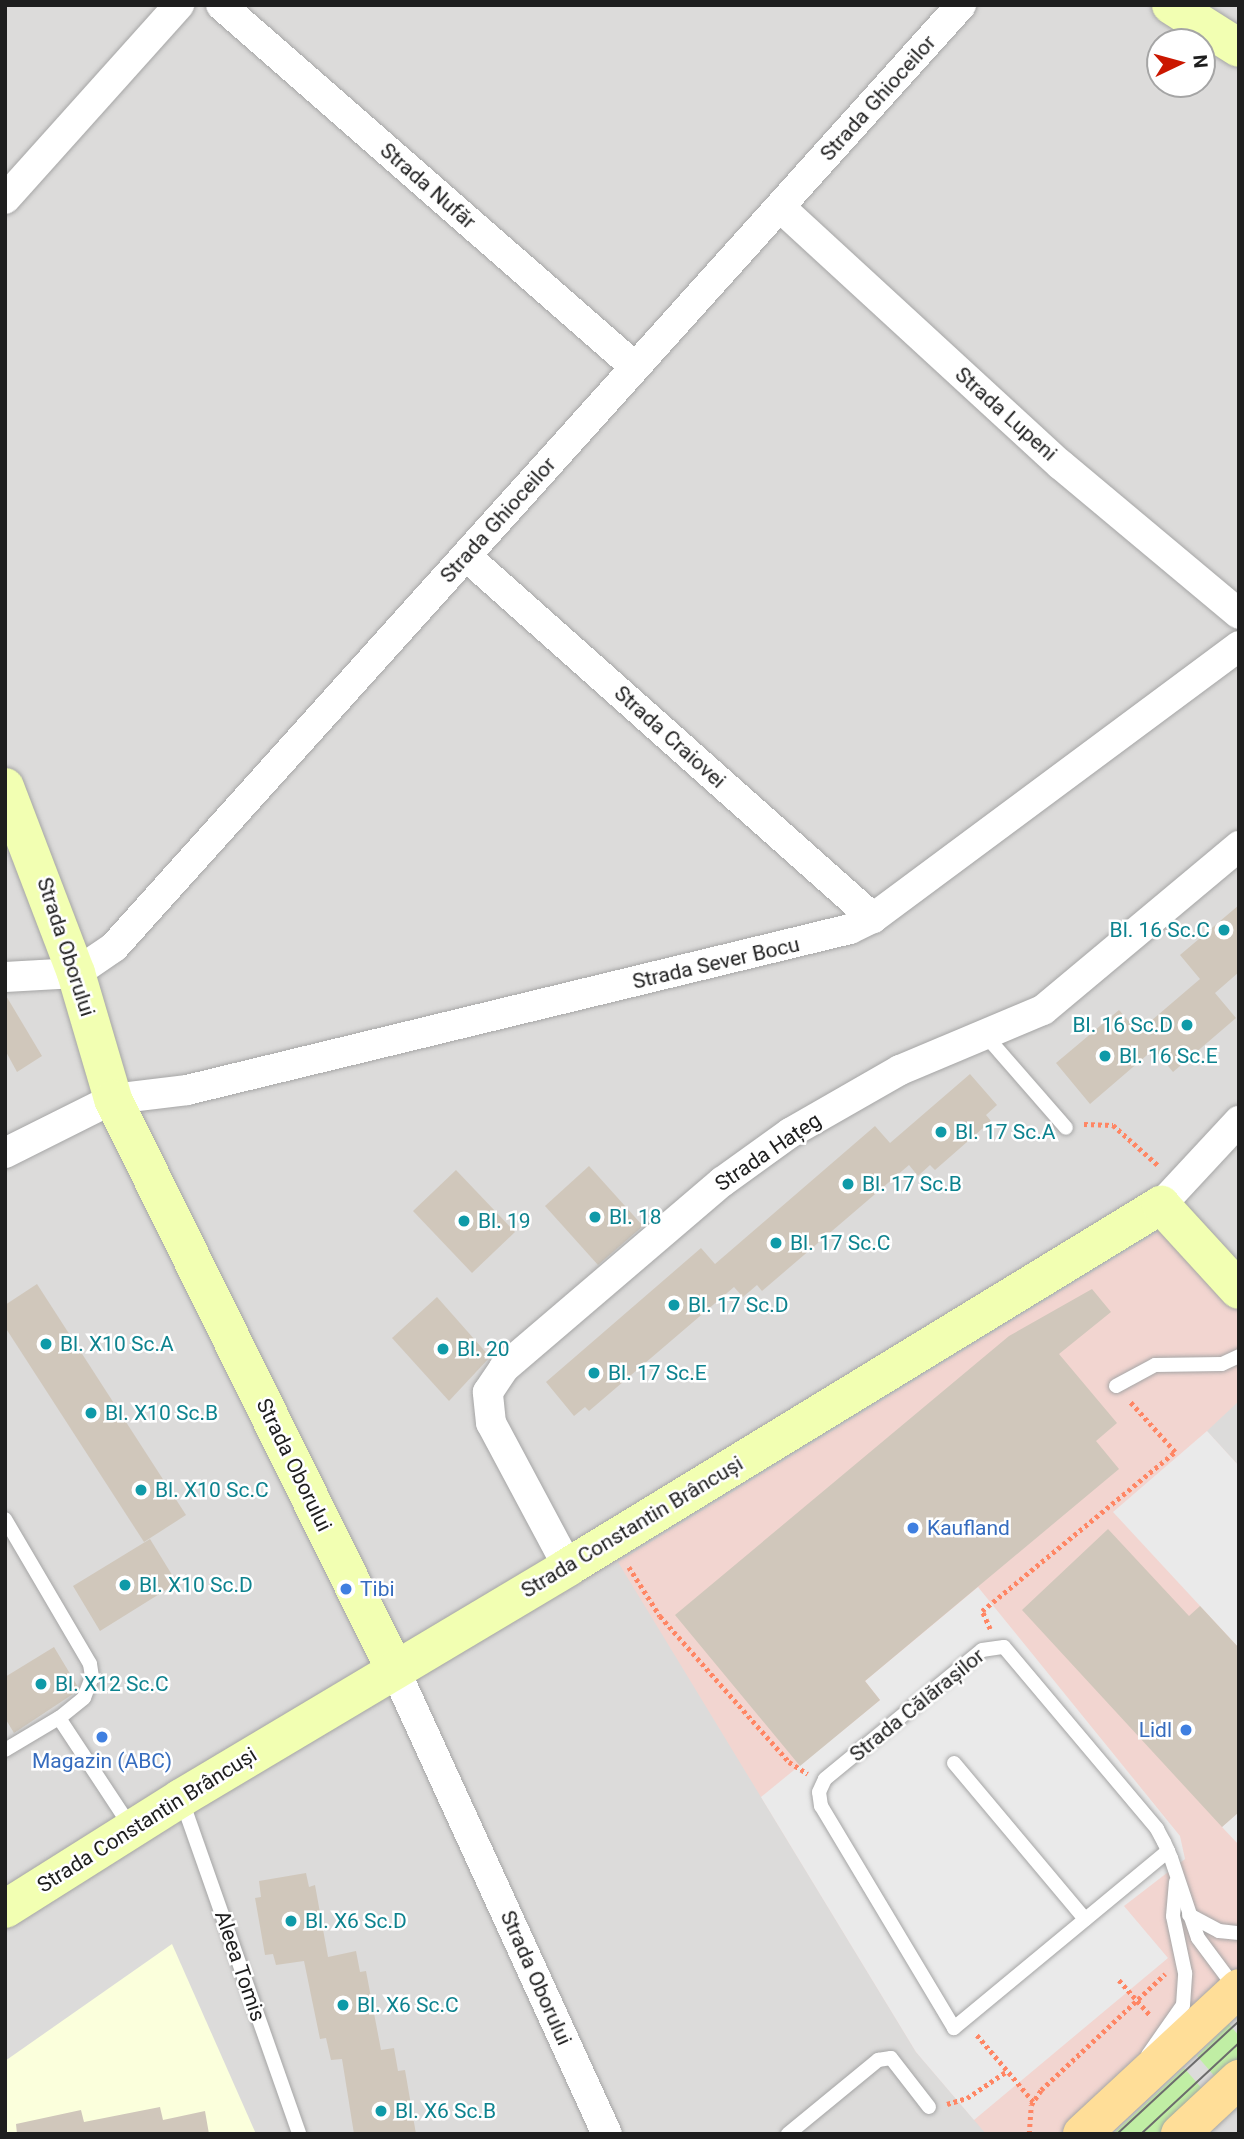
<!DOCTYPE html>
<html>
<head>
<meta charset="utf-8">
<style>
  body { margin:0 }
  #map { position:relative; width:1244px; height:2139px; overflow:hidden; background:#f0ede3; font-family:Roboto,sans-serif }
  div>[style] { position:absolute }
  .residential>* { inset:0; background:#dcdbda }
  .commercial>* { inset:0; background:#f2d5d0 }
  .education>* { inset:0; background:#fbffdc }
  .grass>* { inset:0; background:#c0eea4 }
  .parking>* { inset:0; background:#eaeaea }
  .building>* { inset:0; background:#d0c7bb }
  .path>* { height:4.5px; margin-top:-2.25px; transform-origin:0; background:repeating-linear-gradient(90deg,#ff8664 0 3.5px,transparent 0 7px) }
  .roads { filter:drop-shadow(0 0 2px #a5a5a5) drop-shadow(0 0 2px #a5a5a5) }
  .lane>* { height:14px; margin:-7px; padding:0 7px; transform-origin:7px; border-radius:7px; background:#fff }
  .street>* { height:30px; margin:-15px; padding:0 15px; transform-origin:15px; border-radius:15px; background:#fff }
  .secondary>* { height:38px; margin:-19px; padding:0 19px; transform-origin:19px; border-radius:19px; background:#f2ffb2 }
  .primary>* { height:38px; margin:-19px; padding:0 19px; transform-origin:19px; border-radius:19px; background:#ffde98 }
  .tram>* { height:2px; margin:-1px; padding:0 1px; transform-origin:1px; border-radius:1px; background:#6c6c6c }
  .dots>* { width:19px; height:19px; translate:-50% -50%; box-sizing:border-box; border:4px solid #fff; border-radius:50% }
  span { translate:-50% -50%; white-space:nowrap; text-align:center; line-height:1.15; -webkit-text-stroke:5px #fff; paint-order:stroke }
  .street-label { font-size:21px; color:#1e1e1e }
  .culture-label { font-size:21px; color:#0d838f }
  .right { translate:-100% -50%; text-align:right }
  .left { translate:0 -50%; text-align:left }
  .shop-label { font-size:21px; color:#366cbe }
  .frame { position:absolute; inset:0; border:7px solid #1e1e1e; pointer-events:none }
  .north { position:absolute; left:1146px; top:28px; width:70px; height:70px; box-sizing:border-box; background:#fff; border:2px solid #a5a5a5; border-radius:50%; rotate:85deg; font-size:19px; font-weight:700; line-height:28px; text-align:center; color:#1e1e1e }
  .north::after { content:''; display:block; margin:auto; width:24px; height:32px; background:#cb1700; clip-path:polygon(50% 0,100% 100%,50% 72%,0 100%) }
</style>
</head>
<body>
<div id="map">
  <div class="residential">
    <i style="clip-path:polygon(evenodd,5px 5px,1239px 5px,1239px 2134px,5px 2134px,5px 5px,1160px 42px,1202px 42px,1202px 84px,1160px 84px,1160px 42px)"></i>
  </div>
  <div class="commercial">
    <i style="clip-path:polygon(1164px 1228px,1239px 1304px,1239px 1401px,1207px 1431px,1239px 1466px,1239px 1988px,1082px 2134px,986px 2134px,916px 2052px,618px 1562px)"></i>
  </div>
  <div class="education">
    <i style="clip-path:polygon(172px 1944px,256px 2134px,5px 2134px,5px 2061px)"></i>
  </div>
  <div class="grass">
    <i style="clip-path:polygon(1229px 2024px,1239px 2036px,1239px 2058px,1217px 2079px,1197px 2056px)"></i>
    <i style="clip-path:polygon(1184px 2068px,1205px 2092px,1160px 2134px,1113px 2134px)"></i>
  </div>
  <div class="parking">
    <i style="clip-path:polygon(1207px 1431px,1239px 1466px,1239px 1648px,1113px 1512px)"></i>
    <i style="clip-path:polygon(978px 1587px,1180px 1836px,1185px 1859px,1124px 1906px,1168px 1958px,974px 2120px,916px 2052px,761px 1797px,880px 1700px,865px 1681px)"></i>
    <i style="clip-path:polygon(1239px 1812px,1239px 1845px,1222px 1827px)"></i>
  </div>
  <div class="building">
    <i style="clip-path:polygon(1239px 905px,1239px 972px,1215px 993px,1236px 1018px,1173px 1072px,1154px 1049px,1090px 1104px,1056px 1063px,1119px 1010px,1138px 1032px,1200px 979px,1180px 955px)"></i>
    <i style="clip-path:polygon(5px 994px,42px 1056px,17px 1072px,5px 1050px)"></i>
    <i style="clip-path:polygon(970px 1074px,997px 1105px,986px 1115px,991px 1121px,935px 1170px,930px 1165px,918px 1176px,909px 1165px,762px 1291px,757px 1285px,743px 1297px,734px 1287px,589px 1411px,585px 1407px,574px 1416px,546px 1382px,701px 1248px,715px 1264px,875px 1126px,890px 1143px)"></i>
    <i style="clip-path:polygon(589px 1166px,643px 1226px,598px 1265px,545px 1206px)"></i>
    <i style="clip-path:polygon(456px 1170px,515px 1232px,472px 1273px,413px 1211px)"></i>
    <i style="clip-path:polygon(37px 1284px,186px 1515px,144px 1542px,5px 1327px,5px 1305px)"></i>
    <i style="clip-path:polygon(1092px 1289px,1111px 1312px,1059px 1354px,1117px 1423px,1096px 1441px,1119px 1469px,865px 1681px,880px 1700px,800px 1766px,675px 1615px,1009px 1336px)"></i>
    <i style="clip-path:polygon(437px 1297px,490px 1357px,449px 1401px,392px 1338px)"></i>
    <i style="clip-path:polygon(1108px 1529px,1189px 1616px,1200px 1606px,1239px 1648px,1239px 1812px,1222px 1827px,1022px 1610px)"></i>
    <i style="clip-path:polygon(150px 1539px,177px 1583px,100px 1631px,73px 1586px)"></i>
    <i style="clip-path:polygon(54px 1647px,78px 1687px,76px 1692px,14px 1733px,5px 1718px,5px 1677px)"></i>
    <i style="clip-path:polygon(306px 1873px,309px 1887px,315px 1885px,328px 1957px,356px 1951px,360px 1972px,366px 1971px,381px 2050px,394px 2048px,398px 2071px,405px 2070px,416px 2134px,354px 2134px,342px 2059px,331px 2060px,326px 2038px,320px 2039px,304px 1961px,276px 1965px,273px 1954px,265px 1955px,255px 1898px,261px 1897px,259px 1881px)"></i>
    <i style="clip-path:polygon(160px 2107px,163px 2120px,205px 2111px,209px 2134px,17px 2134px,16px 2124px,81px 2110px,84px 2122px)"></i>
  </div>
  <div class="path">
    <i style="left:1084px;top:1124px;width:29px;rotate:2deg"></i>
    <i style="left:1113px;top:1125px;width:63px;rotate:41.8deg"></i>
    <i style="left:629px;top:1567px;width:58px;rotate:57.7deg"></i>
    <i style="left:660px;top:1616px;width:195px;rotate:48.5deg"></i>
    <i style="left:789px;top:1762px;width:22px;rotate:32deg"></i>
    <i style="left:990px;top:1629px;width:20px;rotate:-114deg"></i>
    <i style="left:982px;top:1611px;width:250px;rotate:-39.5deg"></i>
    <i style="left:1175px;top:1452px;width:67px;rotate:-132deg"></i>
    <i style="left:1119px;top:1980px;width:48px;rotate:48.4deg"></i>
    <i style="left:977px;top:2035px;width:87px;rotate:49.7deg"></i>
    <i style="left:947px;top:2104px;width:21px;rotate:-17deg"></i>
    <i style="left:967px;top:2098px;width:48px;rotate:-34deg"></i>
    <i style="left:1029px;top:2134px;width:29px;rotate:-86deg"></i>
    <i style="left:1031px;top:2105px;width:18px;rotate:-56deg"></i>
    <i style="left:1041px;top:2090px;width:170px;rotate:-43.1deg"></i>
  </div>
  <div class="roads">
    <div class="lane">
      <i style="left:985px;top:1035px;width:123px;rotate:48.9deg"></i>
      <i style="left:1116px;top:1386px;width:44px;rotate:-28.3deg"></i>
      <i style="left:1155px;top:1365px;width:67px;rotate:-0.9deg"></i>
      <i style="left:1222px;top:1364px;width:19px;rotate:-25deg"></i>
      <i style="left:5px;top:1519px;width:168px;rotate:59.6deg"></i>
      <i style="left:90px;top:1664px;width:13px;rotate:81deg"></i>
      <i style="left:92px;top:1677px;width:22px;rotate:111deg"></i>
      <i style="left:84px;top:1698px;width:32px;rotate:141deg"></i>
      <i style="left:59px;top:1718px;width:131px;rotate:56.6deg"></i>
      <i style="left:5px;top:1750px;width:63px;rotate:-30.7deg"></i>
      <i style="left:954px;top:1763px;width:204px;rotate:50deg"></i>
      <i style="left:181px;top:1798px;width:356px;rotate:70.6deg"></i>
      <i style="left:1168px;top:1851px;width:278px;rotate:140.4deg"></i>
      <i style="left:954px;top:2028px;width:259px;rotate:-120.9deg"></i>
      <i style="left:821px;top:1806px;width:14px;rotate:-98deg"></i>
      <i style="left:819px;top:1792px;width:14px;rotate:-65deg"></i>
      <i style="left:825px;top:1779px;width:203px;rotate:-39.4deg"></i>
      <i style="left:982px;top:1650px;width:22px;rotate:-8deg"></i>
      <i style="left:1004px;top:1647px;width:238px;rotate:49.9deg"></i>
      <i style="left:1157px;top:1829px;width:15px;rotate:62deg"></i>
      <i style="left:1164px;top:1842px;width:10px;rotate:66deg"></i>
      <i style="left:1168px;top:1851px;width:8px;rotate:67deg"></i>
      <i style="left:1171px;top:1858px;width:84px;rotate:71.4deg"></i>
      <i style="left:1198px;top:1938px;width:64px;rotate:53.3deg"></i>
      <i style="left:1189px;top:1915px;width:34px;rotate:28deg"></i>
      <i style="left:1219px;top:1931px;width:20px;rotate:6deg"></i>
      <i style="left:1148px;top:2055px;width:61px;rotate:-55deg"></i>
      <i style="left:1183px;top:2005px;width:32px;rotate:-86deg"></i>
      <i style="left:1185px;top:1973px;width:58px;rotate:-101.9deg"></i>
      <i style="left:1173px;top:1916px;width:34px;rotate:-85deg"></i>
      <i style="left:788px;top:2134px;width:117px;rotate:-39.4deg"></i>
      <i style="left:878px;top:2060px;width:13px;rotate:-9deg"></i>
      <i style="left:891px;top:2058px;width:62px;rotate:52.2deg"></i>
    </div>
    <div class="street">
      <i style="left:221px;top:5px;width:550px;rotate:41.17deg"></i>
      <i style="left:5px;top:199px;width:261px;rotate:-48.1deg"></i>
      <i style="left:780px;top:207px;width:381px;rotate:42.6deg"></i>
      <i style="left:1061px;top:465px;width:232px;rotate:39.9deg"></i>
      <i style="left:466px;top:556px;width:545px;rotate:41.65deg"></i>
      <i style="left:5px;top:977px;width:71px;rotate:-3.2deg"></i>
      <i style="left:76px;top:973px;width:46px;rotate:-34.4deg"></i>
      <i style="left:114px;top:947px;width:1267px;rotate:-48.04deg"></i>
      <i style="left:5px;top:1153px;width:121px;rotate:-26.6deg"></i>
      <i style="left:113px;top:1099px;width:75px;rotate:-6.9deg"></i>
      <i style="left:187px;top:1090px;width:682px;rotate:-13.65deg"></i>
      <i style="left:850px;top:929px;width:25px;rotate:-26deg"></i>
      <i style="left:873px;top:918px;width:456px;rotate:-36.6deg"></i>
      <i style="left:1161px;top:1205px;width:115px;rotate:-47.1deg"></i>
      <i style="left:568px;top:1567px;width:163px;rotate:-118.1deg"></i>
      <i style="left:491px;top:1423px;width:31px;rotate:-96deg"></i>
      <i style="left:488px;top:1392px;width:29px;rotate:-56deg"></i>
      <i style="left:504px;top:1368px;width:287px;rotate:-40.5deg"></i>
      <i style="left:722px;top:1182px;width:84px;rotate:-35.8deg"></i>
      <i style="left:790px;top:1133px;width:127px;rotate:-29.8deg"></i>
      <i style="left:900px;top:1070px;width:155px;rotate:-22.8deg"></i>
      <i style="left:1043px;top:1010px;width:256px;rotate:-39.9deg"></i>
      <i style="left:394px;top:1668px;width:512px;rotate:65.44deg"></i>
    </div>
    <div class="secondary">
      <i style="left:1171px;top:5px;width:80px;rotate:32.3deg"></i>
      <i style="left:5px;top:787px;width:199px;rotate:69.1deg"></i>
      <i style="left:76px;top:973px;width:131px;rotate:73.6deg"></i>
      <i style="left:113px;top:1099px;width:635px;rotate:63.72deg"></i>
      <i style="left:5px;top:1909px;width:208px;rotate:-32.2deg"></i>
      <i style="left:181px;top:1798px;width:451px;rotate:-30.8deg"></i>
      <i style="left:568px;top:1567px;width:695px;rotate:-31.4deg"></i>
      <i style="left:1161px;top:1205px;width:115px;rotate:47.5deg"></i>
    </div>
    <div class="primary">
      <i style="left:1082px;top:2134px;width:214px;rotate:-42.9deg"></i>
      <i style="left:1180px;top:2134px;width:81px;rotate:-43deg"></i>
    </div>
  </div>
  <div class="tram">
    <i style="left:1117px;top:2134px;width:166px;rotate:-42.8deg"></i>
    <i style="left:1141px;top:2134px;width:134px;rotate:-42.9deg"></i>
  </div>
  <div class="dots">
    <i style="left:1224px;top:930px;background:#0f9aa8"></i>
    <i style="left:1187px;top:1025px;background:#0f9aa8"></i>
    <i style="left:1105px;top:1056px;background:#0f9aa8"></i>
    <i style="left:941px;top:1132px;background:#0f9aa8"></i>
    <i style="left:848px;top:1184px;background:#0f9aa8"></i>
    <i style="left:595px;top:1217px;background:#0f9aa8"></i>
    <i style="left:464px;top:1221px;background:#0f9aa8"></i>
    <i style="left:776px;top:1243px;background:#0f9aa8"></i>
    <i style="left:674px;top:1305px;background:#0f9aa8"></i>
    <i style="left:46px;top:1344px;background:#0f9aa8"></i>
    <i style="left:443px;top:1349px;background:#0f9aa8"></i>
    <i style="left:594px;top:1373px;background:#0f9aa8"></i>
    <i style="left:91px;top:1413px;background:#0f9aa8"></i>
    <i style="left:141px;top:1490px;background:#0f9aa8"></i>
    <i style="left:913px;top:1528px;background:#3f7fe0"></i>
    <i style="left:125px;top:1585px;background:#0f9aa8"></i>
    <i style="left:346px;top:1589px;background:#3f7fe0"></i>
    <i style="left:41px;top:1684px;background:#0f9aa8"></i>
    <i style="left:1186px;top:1730px;background:#3f7fe0"></i>
    <i style="left:102px;top:1737px;background:#3f7fe0"></i>
    <i style="left:291px;top:1921px;background:#0f9aa8"></i>
    <i style="left:343px;top:2005px;background:#0f9aa8"></i>
    <i style="left:381px;top:2111px;background:#0f9aa8"></i>
  </div>
  <div class="street-label">
    <span style="left:878px;top:98px;rotate:-48deg">Strada Ghioceilor</span>
    <span style="left:428px;top:186px;rotate:41deg">Strada Nufăr</span>
    <span style="left:1006px;top:414px;rotate:42deg">Strada Lupeni</span>
    <span style="left:498px;top:520px;rotate:-48deg">Strada Ghioceilor</span>
    <span style="left:670px;top:737px;rotate:42deg">Strada Craiovei</span>
    <span style="left:66px;top:947px;rotate:72deg">Strada Oborului</span>
    <span style="left:716px;top:963px;rotate:-13deg">Strada Sever Bocu</span>
    <span style="left:768px;top:1152px;rotate:-34deg">Strada Hațeg</span>
    <span style="left:294px;top:1465px;rotate:64deg">Strada Oborului</span>
    <span style="left:632px;top:1527px;rotate:-31deg">Strada Constantin Brâncuși</span>
    <span style="left:917px;top:1705px;rotate:-39deg">Strada Călărașilor</span>
    <span style="left:147px;top:1820px;rotate:-32deg">Strada Constantin Brâncuși</span>
    <span style="left:240px;top:1966px;rotate:71deg">Aleea Tomis</span>
    <span style="left:536px;top:1978px;rotate:66deg">Strada Oborului</span>
  </div>
  <div class="culture-label">
    <span class="right" style="left:1210px;top:930px">Bl. 16 Sc.C</span>
    <span class="right" style="left:1173px;top:1025px">Bl. 16 Sc.D</span>
    <span class="left" style="left:1119px;top:1056px">Bl. 16 Sc.E</span>
    <span class="left" style="left:955px;top:1132px">Bl. 17 Sc.A</span>
    <span class="left" style="left:862px;top:1184px">Bl. 17 Sc.B</span>
    <span class="left" style="left:609px;top:1217px">Bl. 18</span>
    <span class="left" style="left:478px;top:1221px">Bl. 19</span>
    <span class="left" style="left:790px;top:1243px">Bl. 17 Sc.C</span>
    <span class="left" style="left:688px;top:1305px">Bl. 17 Sc.D</span>
    <span class="left" style="left:60px;top:1344px">Bl. X10 Sc.A</span>
    <span class="left" style="left:457px;top:1349px">Bl. 20</span>
    <span class="left" style="left:608px;top:1373px">Bl. 17 Sc.E</span>
    <span class="left" style="left:105px;top:1413px">Bl. X10 Sc.B</span>
    <span class="left" style="left:155px;top:1490px">Bl. X10 Sc.C</span>
    <span class="left" style="left:139px;top:1585px">Bl. X10 Sc.D</span>
    <span class="left" style="left:55px;top:1684px">Bl. X12 Sc.C</span>
    <span class="left" style="left:305px;top:1921px">Bl. X6 Sc.D</span>
    <span class="left" style="left:357px;top:2005px">Bl. X6 Sc.C</span>
    <span class="left" style="left:395px;top:2111px">Bl. X6 Sc.B</span>
  </div>
  <div class="shop-label">
    <span class="left" style="left:927px;top:1528px">Kaufland</span>
    <span class="left" style="left:360px;top:1589px">Tibi</span>
    <span class="right" style="left:1172px;top:1730px">Lidl</span>
    <span style="left:102px;top:1761px">Magazin (ABC)</span>
  </div>
  <div class="frame"></div>
  <div class="north">N</div>
</div>
</body>
</html>
